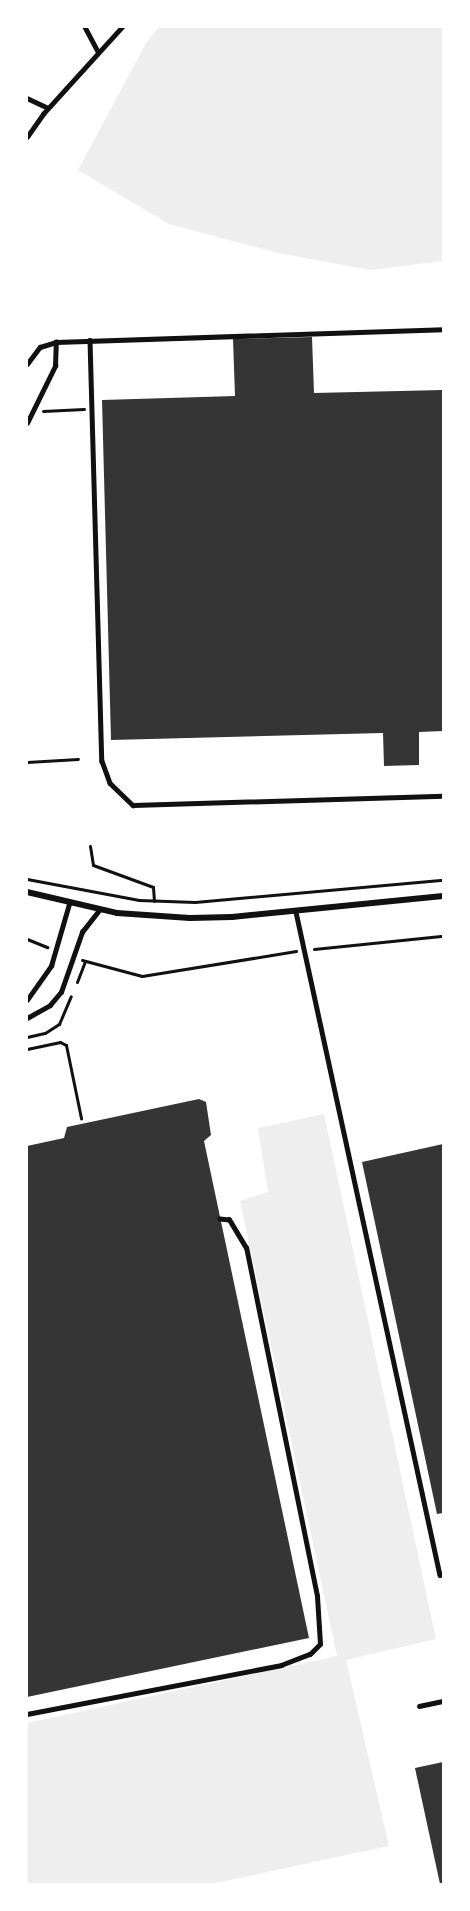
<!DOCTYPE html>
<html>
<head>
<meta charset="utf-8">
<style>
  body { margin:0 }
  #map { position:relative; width:470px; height:1911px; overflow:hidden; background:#fff; font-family:Quicksand,sans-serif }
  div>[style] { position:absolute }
  .green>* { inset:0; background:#eee }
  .building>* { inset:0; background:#353535 }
  .path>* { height:3px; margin:-1.5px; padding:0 1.5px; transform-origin:1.5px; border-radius:1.5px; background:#111 }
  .service>* { height:4.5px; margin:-2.25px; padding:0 2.25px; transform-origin:2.25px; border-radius:2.25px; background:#111 }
  .minor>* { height:6px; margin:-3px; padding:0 3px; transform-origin:3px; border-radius:3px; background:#111 }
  span { translate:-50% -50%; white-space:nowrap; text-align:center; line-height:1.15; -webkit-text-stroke:4.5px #fff; paint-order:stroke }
  .frame { position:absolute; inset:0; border:28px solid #fff; pointer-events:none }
</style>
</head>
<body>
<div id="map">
  <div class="green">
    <i style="clip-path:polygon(159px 27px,443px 27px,443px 261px,371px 270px,278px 253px,169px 224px,78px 170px,146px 43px)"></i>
    <i style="clip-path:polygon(324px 1114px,436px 1639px,346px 1660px,389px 1846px,211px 1884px,27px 1884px,27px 1723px,337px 1656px,240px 1201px,268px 1192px,258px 1128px)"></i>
  </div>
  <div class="building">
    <i style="clip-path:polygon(312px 337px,314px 393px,443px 390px,443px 731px,419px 732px,419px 765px,384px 766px,383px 733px,111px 740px,102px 400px,235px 396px,233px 339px)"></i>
    <i style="clip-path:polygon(199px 1099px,206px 1102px,211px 1135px,204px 1141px,309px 1638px,27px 1697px,27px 1146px,64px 1138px,67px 1127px)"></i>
    <i style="clip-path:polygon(443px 1144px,443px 1513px,437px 1514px,362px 1162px)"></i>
    <i style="clip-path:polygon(443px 1762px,443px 1884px,440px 1884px,415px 1768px)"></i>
  </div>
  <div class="path">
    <i style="left:43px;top:411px;width:41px;rotate:-2.8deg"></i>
    <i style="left:27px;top:762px;width:51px;rotate:-3.4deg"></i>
    <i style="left:90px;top:846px;width:19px;rotate:81deg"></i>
    <i style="left:93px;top:865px;width:64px;rotate:20.1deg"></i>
    <i style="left:153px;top:887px;width:14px;rotate:86deg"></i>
    <i style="left:27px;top:879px;width:114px;rotate:10.6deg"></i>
    <i style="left:139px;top:900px;width:56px;rotate:2deg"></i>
    <i style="left:195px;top:902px;width:249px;rotate:-5.1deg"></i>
    <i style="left:27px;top:939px;width:22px;rotate:22deg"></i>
    <i style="left:314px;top:949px;width:130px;rotate:-5.8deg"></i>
    <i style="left:82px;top:960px;width:62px;rotate:14.9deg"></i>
    <i style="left:142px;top:976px;width:156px;rotate:-9.2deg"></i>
    <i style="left:77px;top:982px;width:22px;rotate:-69deg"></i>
    <i style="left:27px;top:1037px;width:18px;rotate:-13deg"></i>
    <i style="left:45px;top:1033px;width:17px;rotate:-33deg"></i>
    <i style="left:59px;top:1024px;width:30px;rotate:-67deg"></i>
    <i style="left:27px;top:1049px;width:34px;rotate:-12deg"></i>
    <i style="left:60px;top:1042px;width:7px;rotate:27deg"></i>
    <i style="left:66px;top:1045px;width:75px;rotate:78.4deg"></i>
  </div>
  <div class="service">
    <i style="left:85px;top:27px;width:27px;rotate:62deg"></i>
    <i style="left:27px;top:98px;width:23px;rotate:25deg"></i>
    <i style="left:27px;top:137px;width:28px;rotate:-55deg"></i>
    <i style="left:43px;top:114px;width:118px;rotate:-47.8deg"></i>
    <i style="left:90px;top:340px;width:421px;rotate:88.4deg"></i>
    <i style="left:102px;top:761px;width:23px;rotate:70deg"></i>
    <i style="left:110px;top:783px;width:32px;rotate:44deg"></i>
    <i style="left:133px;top:805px;width:310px;rotate:-1.7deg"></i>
    <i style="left:27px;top:364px;width:21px;rotate:-53deg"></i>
    <i style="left:40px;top:347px;width:17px;rotate:-17deg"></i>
    <i style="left:56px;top:342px;width:387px;rotate:-1.9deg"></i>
    <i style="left:27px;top:423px;width:64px;rotate:-63.8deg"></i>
    <i style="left:55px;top:366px;width:24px;rotate:-88deg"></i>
    <i style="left:296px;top:912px;width:678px;rotate:77.75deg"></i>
    <i style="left:440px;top:1575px;width:3px;rotate:-18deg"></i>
    <i style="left:27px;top:1000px;width:42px;rotate:-54.8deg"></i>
    <i style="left:51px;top:966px;width:65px;rotate:-73.8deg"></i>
    <i style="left:27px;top:1018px;width:26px;rotate:-29deg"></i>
    <i style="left:50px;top:1005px;width:17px;rotate:-50deg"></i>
    <i style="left:61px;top:992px;width:64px;rotate:-70.7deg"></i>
    <i style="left:82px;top:932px;width:28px;rotate:-52deg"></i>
    <i style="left:419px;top:1706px;width:25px;rotate:-12deg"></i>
    <i style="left:27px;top:1714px;width:259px;rotate:-10.9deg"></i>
    <i style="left:281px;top:1665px;width:31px;rotate:-21deg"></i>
    <i style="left:310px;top:1654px;width:14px;rotate:-45deg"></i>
    <i style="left:320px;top:1644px;width:48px;rotate:-93.6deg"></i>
    <i style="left:317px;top:1596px;width:355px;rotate:-101.5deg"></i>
    <i style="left:246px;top:1248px;width:33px;rotate:-121deg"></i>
    <i style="left:229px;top:1220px;width:9px;rotate:-174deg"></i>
  </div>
  <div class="minor">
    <i style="left:27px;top:892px;width:92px;rotate:13.1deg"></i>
    <i style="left:117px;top:913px;width:73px;rotate:3.9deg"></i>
    <i style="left:190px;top:918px;width:42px;rotate:-1.4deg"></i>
    <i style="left:232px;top:917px;width:212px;rotate:-5.7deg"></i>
  </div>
  <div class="frame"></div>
</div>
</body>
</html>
